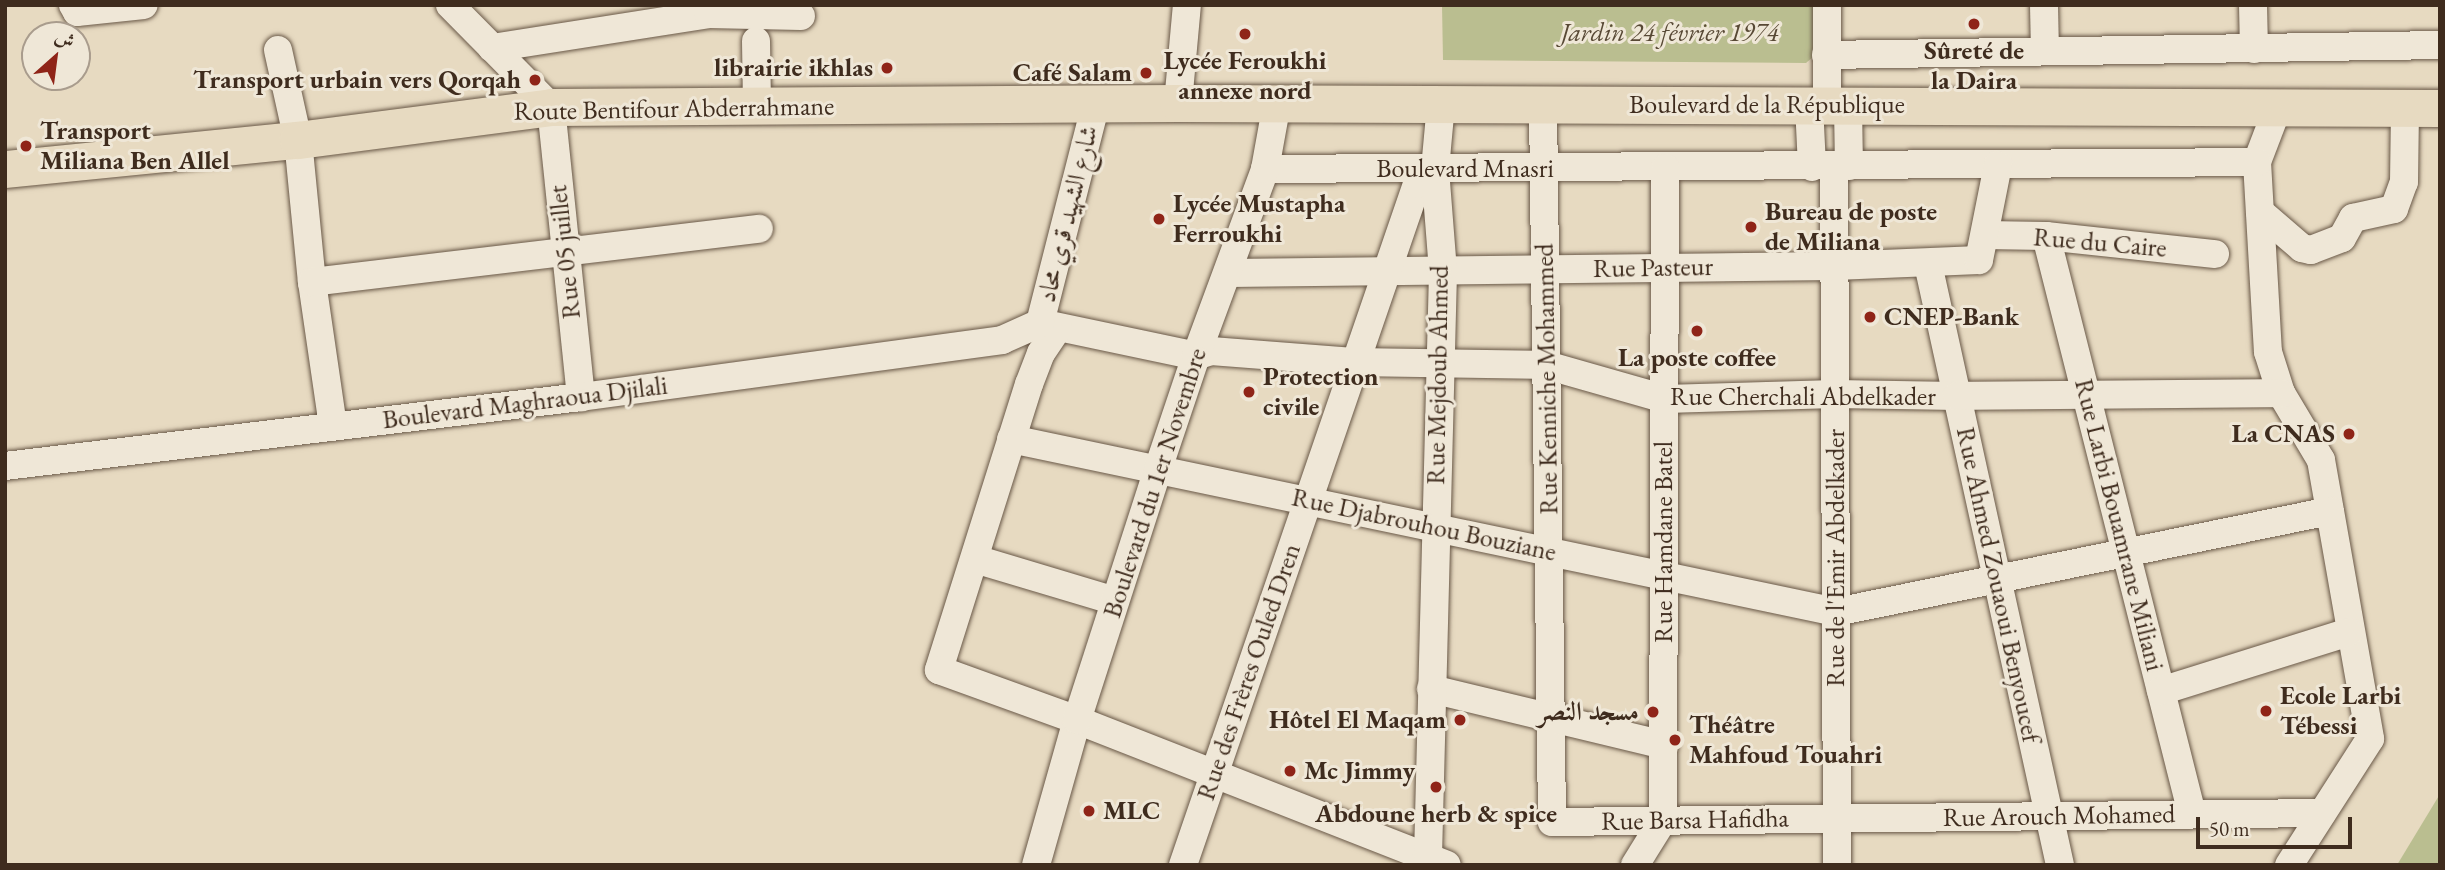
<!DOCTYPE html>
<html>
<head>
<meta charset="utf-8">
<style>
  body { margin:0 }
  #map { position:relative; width:2445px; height:870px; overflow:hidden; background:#e7dac1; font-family:"EB Garamond",Amiri,serif }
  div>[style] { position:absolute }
  .green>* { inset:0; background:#babe90 }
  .roads { filter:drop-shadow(0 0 2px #695847) drop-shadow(0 0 2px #695847) }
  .minor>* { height:28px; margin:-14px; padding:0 14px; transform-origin:14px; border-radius:14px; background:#efe7d7 }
  .major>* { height:37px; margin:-18.5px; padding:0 18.5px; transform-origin:18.5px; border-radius:18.5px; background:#e7dac1 }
  .dots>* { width:19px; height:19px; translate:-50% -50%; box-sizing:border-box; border:4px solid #efe7d7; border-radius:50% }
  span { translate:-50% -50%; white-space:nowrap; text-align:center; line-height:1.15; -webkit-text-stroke:6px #efe7d7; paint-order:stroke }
  .park-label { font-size:26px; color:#584935; font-style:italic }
  .poi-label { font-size:26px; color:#3f2c1e; font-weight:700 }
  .right { translate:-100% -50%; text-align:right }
  .left { translate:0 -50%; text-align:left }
  .street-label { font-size:26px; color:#3f2c1e }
  .frame { position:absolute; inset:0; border:7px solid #3f2c1e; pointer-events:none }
  .north { position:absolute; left:21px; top:21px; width:70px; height:70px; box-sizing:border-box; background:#efe7d7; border:2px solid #a99c8d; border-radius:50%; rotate:28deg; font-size:19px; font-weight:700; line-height:28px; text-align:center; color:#3f2c1e }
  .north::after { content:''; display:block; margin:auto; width:24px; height:32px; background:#8f2418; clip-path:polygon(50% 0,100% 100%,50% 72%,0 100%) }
  .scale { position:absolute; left:2196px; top:817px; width:156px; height:32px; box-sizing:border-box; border:4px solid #3f2c1e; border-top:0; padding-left:9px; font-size:21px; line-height:24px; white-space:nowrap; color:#3f2c1e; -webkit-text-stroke:5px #efe7d7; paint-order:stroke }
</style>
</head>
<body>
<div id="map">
  <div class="green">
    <i style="clip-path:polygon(1442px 5px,1822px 5px,1822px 49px,1806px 63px,1443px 60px)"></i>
    <i style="clip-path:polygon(2440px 794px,2440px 865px,2397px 865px)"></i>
  </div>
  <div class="roads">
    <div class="minor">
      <i style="left:73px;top:5px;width:8px;rotate:60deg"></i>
      <i style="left:77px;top:12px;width:67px;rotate:-6deg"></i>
      <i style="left:450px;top:5px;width:144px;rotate:45.3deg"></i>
      <i style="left:551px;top:107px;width:292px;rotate:84.1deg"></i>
      <i style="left:2044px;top:5px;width:46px;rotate:88.8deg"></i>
      <i style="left:2253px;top:5px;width:44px;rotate:88.7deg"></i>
      <i style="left:756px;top:41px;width:64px;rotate:89.1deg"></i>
      <i style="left:492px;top:48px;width:219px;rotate:-8.9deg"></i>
      <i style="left:708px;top:14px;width:93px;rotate:1.2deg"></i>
      <i style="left:278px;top:50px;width:92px;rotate:77.5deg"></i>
      <i style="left:298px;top:140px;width:143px;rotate:84.4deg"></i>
      <i style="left:312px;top:282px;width:146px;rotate:81.7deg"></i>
      <i style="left:1826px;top:55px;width:614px;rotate:-0.93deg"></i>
      <i style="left:1178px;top:103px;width:98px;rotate:-84.8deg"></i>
      <i style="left:1543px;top:104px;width:718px;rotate:89.28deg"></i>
      <i style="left:1552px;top:822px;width:770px;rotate:-0.67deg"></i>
      <i style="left:1809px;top:105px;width:62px;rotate:87.2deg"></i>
      <i style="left:1827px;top:105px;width:100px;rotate:-90deg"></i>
      <i style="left:1848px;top:105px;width:61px;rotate:89.1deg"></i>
      <i style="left:2278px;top:107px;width:59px;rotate:110.9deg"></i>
      <i style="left:2257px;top:162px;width:190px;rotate:86.7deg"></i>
      <i style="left:2268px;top:352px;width:43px;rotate:72.4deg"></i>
      <i style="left:2281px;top:393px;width:78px;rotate:59.2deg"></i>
      <i style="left:2321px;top:460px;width:283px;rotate:80deg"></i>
      <i style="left:2370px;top:739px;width:150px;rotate:122.7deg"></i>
      <i style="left:1834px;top:166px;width:699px;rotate:89.75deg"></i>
      <i style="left:1265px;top:169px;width:992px;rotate:-0.4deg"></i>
      <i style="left:2260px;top:212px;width:55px;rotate:40.6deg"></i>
      <i style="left:2302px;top:248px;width:9px;rotate:13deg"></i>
      <i style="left:2311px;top:250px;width:33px;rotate:-21deg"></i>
      <i style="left:2342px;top:238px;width:23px;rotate:-61deg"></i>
      <i style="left:2353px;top:218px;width:42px;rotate:-12.4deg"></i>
      <i style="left:2394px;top:209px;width:29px;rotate:-70deg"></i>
      <i style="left:2404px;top:182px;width:75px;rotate:-89.2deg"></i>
      <i style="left:1985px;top:235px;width:61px;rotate:0.9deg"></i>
      <i style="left:2046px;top:236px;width:170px;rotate:6.1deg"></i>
      <i style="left:2046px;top:236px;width:596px;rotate:75.82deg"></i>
      <i style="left:1928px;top:264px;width:615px;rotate:77.61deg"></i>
      <i style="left:1229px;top:273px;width:606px;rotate:-0.66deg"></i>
      <i style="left:1835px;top:266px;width:144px;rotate:-2.4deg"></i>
      <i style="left:1979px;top:260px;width:97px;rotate:-78.7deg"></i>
      <i style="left:312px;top:282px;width:450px;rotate:-6.8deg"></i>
      <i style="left:1040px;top:323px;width:159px;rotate:11.9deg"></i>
      <i style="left:1196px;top:356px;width:16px;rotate:-18deg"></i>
      <i style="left:1211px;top:351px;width:143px;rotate:4.4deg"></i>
      <i style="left:1354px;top:362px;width:192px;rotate:0.9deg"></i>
      <i style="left:1546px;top:365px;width:124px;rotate:15.9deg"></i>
      <i style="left:1665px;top:399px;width:170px;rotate:-1.7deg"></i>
      <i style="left:1835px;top:394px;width:122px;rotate:0.9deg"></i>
      <i style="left:1957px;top:396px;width:324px;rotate:-0.5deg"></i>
      <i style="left:1040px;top:323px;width:226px;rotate:-75.7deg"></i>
      <i style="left:1058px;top:328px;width:30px;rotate:124deg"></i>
      <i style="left:1041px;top:353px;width:33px;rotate:111deg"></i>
      <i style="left:1029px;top:384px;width:300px;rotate:107.5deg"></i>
      <i style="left:939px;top:670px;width:147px;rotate:19.9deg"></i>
      <i style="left:1077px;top:720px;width:397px;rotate:21.4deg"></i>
      <i style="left:1011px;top:439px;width:843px;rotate:11.84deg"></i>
      <i style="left:1836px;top:612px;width:504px;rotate:-11.56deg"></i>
      <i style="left:5px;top:466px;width:580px;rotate:-6.83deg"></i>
      <i style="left:581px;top:397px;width:425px;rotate:-7.7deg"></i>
      <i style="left:1002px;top:340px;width:42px;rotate:-24.1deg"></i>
      <i style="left:975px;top:559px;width:146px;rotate:16.7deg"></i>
      <i style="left:1431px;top:689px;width:240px;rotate:13.5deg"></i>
      <i style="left:2161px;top:691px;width:197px;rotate:-17.4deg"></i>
      <i style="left:1036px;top:865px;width:151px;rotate:-74.2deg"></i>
      <i style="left:1077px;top:720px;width:264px;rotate:-72.1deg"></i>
      <i style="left:1158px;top:469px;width:119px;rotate:-71.4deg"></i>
      <i style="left:1196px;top:356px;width:199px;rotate:-69.7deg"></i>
      <i style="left:1265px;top:169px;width:67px;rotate:-79.7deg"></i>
      <i style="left:1183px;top:865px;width:720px;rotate:-71.04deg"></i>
      <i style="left:1417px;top:184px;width:23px;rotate:-40deg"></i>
      <i style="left:1423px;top:865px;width:9px;rotate:-58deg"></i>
      <i style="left:1428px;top:857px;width:586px;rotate:-88.53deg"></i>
      <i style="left:1443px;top:271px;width:102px;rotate:-94.5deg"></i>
      <i style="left:1435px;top:169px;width:65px;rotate:-84.7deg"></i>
      <i style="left:1635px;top:865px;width:53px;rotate:-58.1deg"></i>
      <i style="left:1663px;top:820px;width:652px;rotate:-89.82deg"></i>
    </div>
    <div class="major">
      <i style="left:5px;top:169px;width:294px;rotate:-5.7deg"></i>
      <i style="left:298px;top:140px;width:255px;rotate:-7.4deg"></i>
      <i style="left:551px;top:107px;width:627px;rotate:-0.37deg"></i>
      <i style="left:1178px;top:103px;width:1262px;rotate:0.23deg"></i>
    </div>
  </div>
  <div class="dots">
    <i style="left:1974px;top:24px;background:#8f2418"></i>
    <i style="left:1245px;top:34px;background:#8f2418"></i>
    <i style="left:887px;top:68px;background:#8f2418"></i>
    <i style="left:1146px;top:73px;background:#8f2418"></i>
    <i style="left:535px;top:80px;background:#8f2418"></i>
    <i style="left:26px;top:146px;background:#8f2418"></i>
    <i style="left:1159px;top:219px;background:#8f2418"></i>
    <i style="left:1751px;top:227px;background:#8f2418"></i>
    <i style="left:1870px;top:317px;background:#8f2418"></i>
    <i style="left:1697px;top:331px;background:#8f2418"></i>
    <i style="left:1249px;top:392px;background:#8f2418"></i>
    <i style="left:2349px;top:434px;background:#8f2418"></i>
    <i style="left:2266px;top:711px;background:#8f2418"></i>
    <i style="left:1653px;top:712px;background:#8f2418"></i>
    <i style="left:1460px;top:720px;background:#8f2418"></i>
    <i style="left:1675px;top:740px;background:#8f2418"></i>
    <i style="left:1290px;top:771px;background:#8f2418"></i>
    <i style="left:1436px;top:787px;background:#8f2418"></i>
    <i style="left:1089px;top:811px;background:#8f2418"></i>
  </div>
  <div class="park-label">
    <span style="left:1670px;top:33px">Jardin 24 février 1974</span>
  </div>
  <div class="poi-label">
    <span style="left:1974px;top:66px">Sûreté de<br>la Daira</span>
    <span style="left:1245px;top:76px">Lycée Feroukhi<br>annexe nord</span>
    <span class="right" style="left:873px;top:68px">librairie ikhlas</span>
    <span class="right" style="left:1132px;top:73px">Café Salam</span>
    <span class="right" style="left:521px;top:80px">Transport urbain vers Qorqah</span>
    <span class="left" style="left:40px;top:146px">Transport<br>Miliana Ben Allel</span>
    <span class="left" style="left:1173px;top:219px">Lycée Mustapha<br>Ferroukhi</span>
    <span class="left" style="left:1765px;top:227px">Bureau de poste<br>de Miliana</span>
    <span class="left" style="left:1884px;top:317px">CNEP-Bank</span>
    <span style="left:1697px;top:358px">La poste coffee</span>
    <span class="left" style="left:1263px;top:392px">Protection<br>civile</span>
    <span class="right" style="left:2335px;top:434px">La CNAS</span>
    <span class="left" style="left:2280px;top:711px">Ecole Larbi<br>Tébessi</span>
    <span class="right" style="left:1639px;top:712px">مسجد النصر</span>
    <span class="right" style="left:1446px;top:720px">Hôtel El Maqam</span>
    <span class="left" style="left:1689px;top:740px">Théâtre<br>Mahfoud Touahri</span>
    <span class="left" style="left:1304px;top:771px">Mc Jimmy</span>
    <span class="left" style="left:1103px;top:811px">MLC</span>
    <span style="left:1436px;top:814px">Abdoune herb &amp; spice</span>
  </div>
  <div class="street-label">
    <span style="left:1767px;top:105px">Boulevard de la République</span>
    <span style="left:674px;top:109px;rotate:-1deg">Route Bentifour Abderrahmane</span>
    <span style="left:1465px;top:169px">Boulevard Mnasri</span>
    <span style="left:1068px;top:214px;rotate:-76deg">شارع الشهيد قري محاد</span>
    <span style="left:2100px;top:243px;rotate:5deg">Rue du Caire</span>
    <span style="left:565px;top:252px;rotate:-96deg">Rue 05 juillet</span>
    <span style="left:1653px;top:268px;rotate:-1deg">Rue Pasteur</span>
    <span style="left:1438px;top:375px;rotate:-89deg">Rue Mejdoub Ahmed</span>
    <span style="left:1547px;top:379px;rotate:-91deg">Rue Kenniche Mohammed</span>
    <span style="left:1803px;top:397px">Rue Cherchali Abdelkader</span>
    <span style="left:525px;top:403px;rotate:-7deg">Boulevard Maghraoua Djilali</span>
    <span style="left:1155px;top:483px;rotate:-72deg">Boulevard du 1er Novembre</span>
    <span style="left:1424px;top:525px;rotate:12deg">Rue Djabrouhou Bouziane</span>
    <span style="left:2119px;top:525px;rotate:76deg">Rue Larbi Bouamrane Miliani</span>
    <span style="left:1664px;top:542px;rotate:-90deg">Rue Hamdane Batel</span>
    <span style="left:1836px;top:558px;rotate:-90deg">Rue de l'Emir Abdelkader</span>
    <span style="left:1998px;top:585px;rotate:78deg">Rue Ahmed Zouaoui Benyoucef</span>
    <span style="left:1249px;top:672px;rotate:-71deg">Rue des Frères Ouled Dren</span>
    <span style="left:2059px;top:816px;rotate:-1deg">Rue Arouch Mohamed</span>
    <span style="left:1695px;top:820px;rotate:-1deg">Rue Barsa Hafidha</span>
  </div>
  <div class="frame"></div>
  <div class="north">ش</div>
  <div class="scale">50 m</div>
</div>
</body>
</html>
